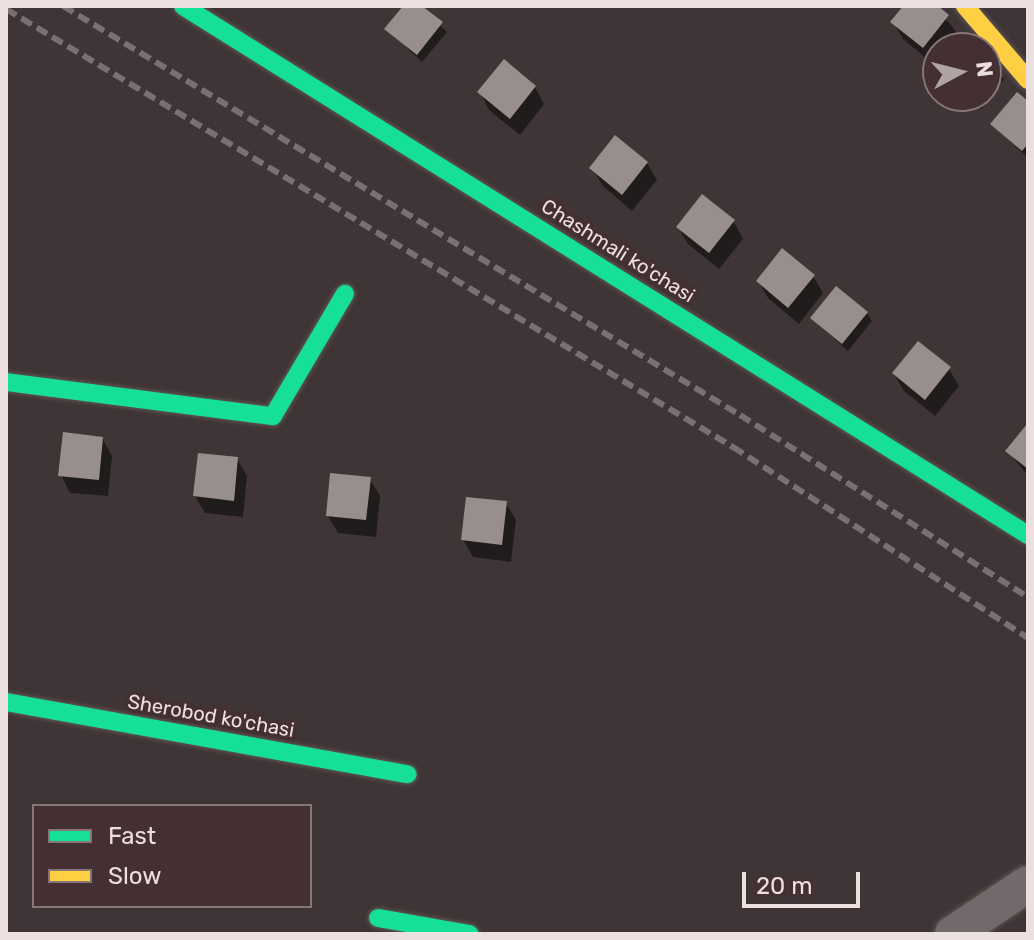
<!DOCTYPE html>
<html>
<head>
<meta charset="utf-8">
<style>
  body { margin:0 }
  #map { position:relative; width:1034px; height:940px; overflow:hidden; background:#3f3536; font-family:Rubik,sans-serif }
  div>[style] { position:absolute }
  .shadow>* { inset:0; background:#0007 }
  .building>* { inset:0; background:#988f8d }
  .roads { filter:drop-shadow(0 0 2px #5d5455) drop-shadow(0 0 2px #5d5455) }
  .street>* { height:36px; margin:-18px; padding:0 18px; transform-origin:18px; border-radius:18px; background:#72696b }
  .fast>* { height:18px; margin:-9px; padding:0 9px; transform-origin:9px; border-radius:9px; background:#16e098 }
  .slow>* { height:18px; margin:-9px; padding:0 9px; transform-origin:9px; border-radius:9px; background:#ffcf43 }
  .rail>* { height:6px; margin-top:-3px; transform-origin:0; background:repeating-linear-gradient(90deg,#7a7072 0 12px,transparent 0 18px) }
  span { translate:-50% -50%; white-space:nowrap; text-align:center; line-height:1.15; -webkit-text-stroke:8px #443033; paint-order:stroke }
  .street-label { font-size:20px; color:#ecdfe0 }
  .frame { position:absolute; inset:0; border:8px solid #ecdfe0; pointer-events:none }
  .legend { position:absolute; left:32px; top:804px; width:280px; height:104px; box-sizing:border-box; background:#443033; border:2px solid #877678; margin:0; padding:10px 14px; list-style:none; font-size:24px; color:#ecdfe0 }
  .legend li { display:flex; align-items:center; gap:16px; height:40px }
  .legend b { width:40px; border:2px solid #877678 }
  .north { position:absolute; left:922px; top:32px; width:80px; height:80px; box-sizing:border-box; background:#443033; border:2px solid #877678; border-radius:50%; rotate:83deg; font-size:22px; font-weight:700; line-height:32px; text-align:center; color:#ecdfe0 }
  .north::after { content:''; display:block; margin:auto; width:28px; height:36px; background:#afa4a4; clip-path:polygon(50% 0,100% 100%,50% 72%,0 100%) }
  .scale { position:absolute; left:742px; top:872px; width:118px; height:36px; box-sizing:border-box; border:4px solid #ecdfe0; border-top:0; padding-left:10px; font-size:24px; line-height:28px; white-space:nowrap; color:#ecdfe0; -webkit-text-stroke:6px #443033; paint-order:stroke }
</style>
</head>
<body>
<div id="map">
  <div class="shadow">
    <i style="clip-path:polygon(405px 6px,419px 6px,447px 32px,422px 62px,387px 29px)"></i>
    <i style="clip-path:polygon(905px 6px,935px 6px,958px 34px,946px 48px,938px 48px,933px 64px,903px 39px,893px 22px)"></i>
    <i style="clip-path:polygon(986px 60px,1004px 79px,981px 109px,965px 96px,986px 96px)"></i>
    <i style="clip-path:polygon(535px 87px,544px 104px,520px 135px,489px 110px,480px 92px)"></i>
    <i style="clip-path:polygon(1028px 104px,1028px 158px,992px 125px)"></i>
    <i style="clip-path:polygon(647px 163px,657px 180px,632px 211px,602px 185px,592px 168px)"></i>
    <i style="clip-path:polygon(734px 222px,743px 239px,719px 269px,688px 244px,678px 227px)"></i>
    <i style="clip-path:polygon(813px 276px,823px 293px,799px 324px,768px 298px,758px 281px)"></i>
    <i style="clip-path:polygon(867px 313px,872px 321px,848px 351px,812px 318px)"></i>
    <i style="clip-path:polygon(949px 369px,959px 386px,935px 416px,904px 391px,894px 374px)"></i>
    <i style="clip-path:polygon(1028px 426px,1028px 476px,1008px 451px)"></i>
    <i style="clip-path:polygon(102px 438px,112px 456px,108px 496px,70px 493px,61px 475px)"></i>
    <i style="clip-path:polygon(237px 459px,247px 476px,243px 517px,205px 513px,195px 496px)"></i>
    <i style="clip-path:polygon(370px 479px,380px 496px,376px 537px,338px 533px,328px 516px)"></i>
    <i style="clip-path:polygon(506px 503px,516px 520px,511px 562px,473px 557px,463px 540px)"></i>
  </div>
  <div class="building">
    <i style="clip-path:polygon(403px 6px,422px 6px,443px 22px,417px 55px,384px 29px)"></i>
    <i style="clip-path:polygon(903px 6px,938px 6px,949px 15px,923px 48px,890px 22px)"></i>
    <i style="clip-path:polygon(504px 59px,536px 86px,510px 119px,477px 92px)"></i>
    <i style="clip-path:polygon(1017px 92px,1028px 101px,1028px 144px,1022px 151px,990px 124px)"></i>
    <i style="clip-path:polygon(615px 135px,648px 162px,622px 195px,589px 168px)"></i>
    <i style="clip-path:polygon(702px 194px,735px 220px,709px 253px,676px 227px)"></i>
    <i style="clip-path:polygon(782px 248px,815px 275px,788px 308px,756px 281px)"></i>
    <i style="clip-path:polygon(836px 286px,868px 312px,842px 344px,810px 318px)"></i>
    <i style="clip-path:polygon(918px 341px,951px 367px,925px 400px,892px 373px)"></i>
    <i style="clip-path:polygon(1028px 423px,1028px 469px,1005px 451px)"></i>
    <i style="clip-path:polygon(63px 432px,103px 437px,99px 480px,58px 476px)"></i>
    <i style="clip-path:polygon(198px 453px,238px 457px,234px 501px,193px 496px)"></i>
    <i style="clip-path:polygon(330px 473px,371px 477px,366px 520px,326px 516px)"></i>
    <i style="clip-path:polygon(466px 497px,507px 501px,502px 545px,461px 540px)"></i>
  </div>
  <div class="roads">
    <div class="street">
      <i style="left:953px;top:934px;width:90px;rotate:-33.7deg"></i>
    </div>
    <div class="fast">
      <i style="left:183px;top:6px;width:997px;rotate:32.05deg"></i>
      <i style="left:6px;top:382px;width:269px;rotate:7.3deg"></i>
      <i style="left:273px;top:416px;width:142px;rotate:-59.5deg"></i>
      <i style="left:6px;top:702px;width:408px;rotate:10.2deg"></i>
      <i style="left:378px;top:918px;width:93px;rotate:9.9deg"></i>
    </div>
    <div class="slow">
      <i style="left:965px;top:6px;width:97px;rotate:49.6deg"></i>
    </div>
  </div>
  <div class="rail">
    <i style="left:63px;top:6px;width:791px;rotate:31.14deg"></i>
    <i style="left:740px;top:415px;width:341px;rotate:32.3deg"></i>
    <i style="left:6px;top:9px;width:849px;rotate:31.07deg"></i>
    <i style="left:733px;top:447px;width:351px;rotate:32.9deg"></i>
  </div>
  <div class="street-label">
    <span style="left:618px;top:251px;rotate:32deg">Chashmali ko'chasi</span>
    <span style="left:211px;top:716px;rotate:10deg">Sherobod ko'chasi</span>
  </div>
  <div class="frame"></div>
  <ul class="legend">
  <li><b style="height:10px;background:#16e098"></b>Fast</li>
  <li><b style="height:10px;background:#ffcf43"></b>Slow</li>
  </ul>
  <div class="north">N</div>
  <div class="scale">20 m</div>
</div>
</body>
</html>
